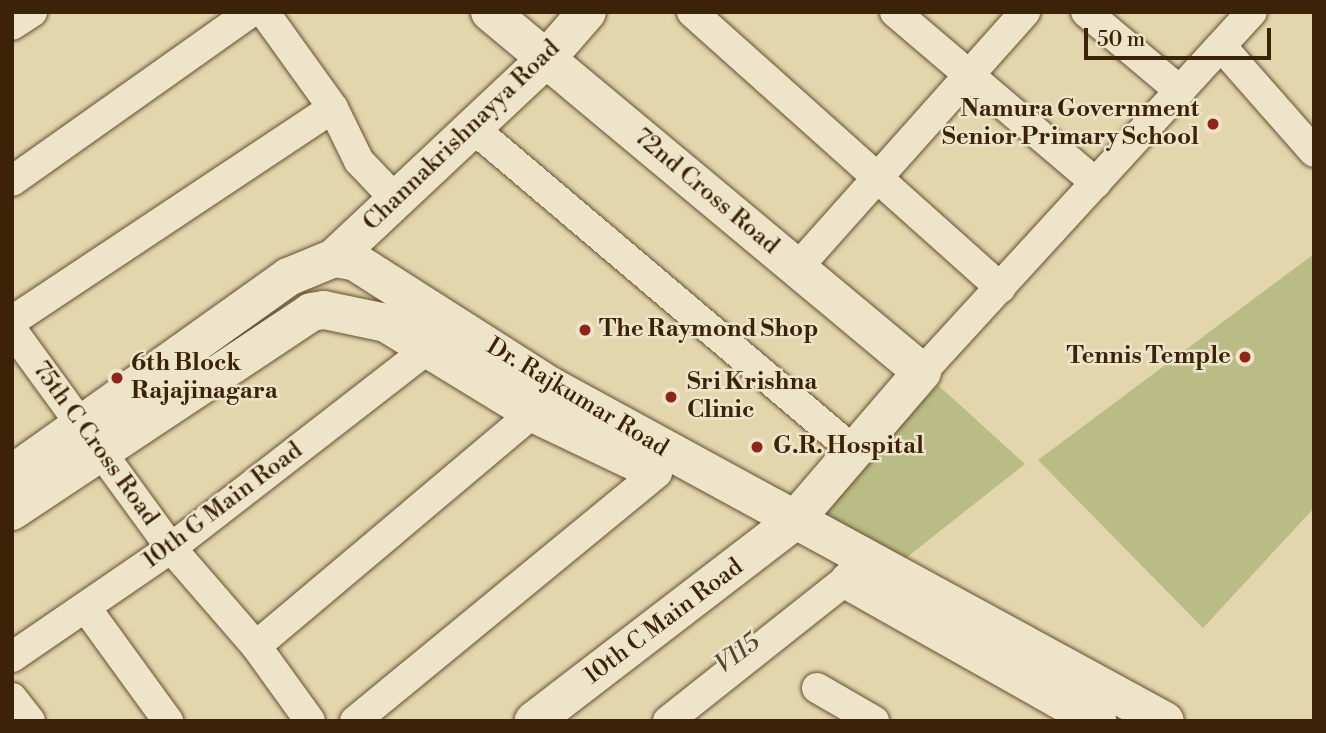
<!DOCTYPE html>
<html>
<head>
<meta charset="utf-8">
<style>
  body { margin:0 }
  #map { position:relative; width:1326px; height:733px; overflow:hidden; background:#e3d6ad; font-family:"Libre Bodoni",serif }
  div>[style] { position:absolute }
  .green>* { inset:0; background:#babc85 }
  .roads { filter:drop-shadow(0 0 2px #664f31) drop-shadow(0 0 2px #664f31) }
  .street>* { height:30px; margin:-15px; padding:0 15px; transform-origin:15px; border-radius:15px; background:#ede4ca }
  .secondary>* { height:38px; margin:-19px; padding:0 19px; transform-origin:19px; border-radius:19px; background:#ede4ca }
  .dots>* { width:19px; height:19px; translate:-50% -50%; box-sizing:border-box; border:4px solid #ede4ca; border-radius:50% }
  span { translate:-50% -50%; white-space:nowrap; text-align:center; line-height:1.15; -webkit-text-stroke:5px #ede4ca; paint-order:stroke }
  .poi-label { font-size:24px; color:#3c2208; font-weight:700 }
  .right { translate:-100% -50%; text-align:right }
  .left { translate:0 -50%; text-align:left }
  .street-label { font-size:24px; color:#3c2208 }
  .water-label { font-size:26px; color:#524732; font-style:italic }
  .frame { position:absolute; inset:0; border:14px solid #3c2208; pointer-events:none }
  .scale { position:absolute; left:1084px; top:28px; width:187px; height:32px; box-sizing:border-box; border:4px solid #3c2208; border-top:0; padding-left:9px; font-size:21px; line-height:24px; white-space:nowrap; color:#3c2208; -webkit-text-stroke:5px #ede4ca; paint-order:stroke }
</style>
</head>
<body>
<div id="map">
  <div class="green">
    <i style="clip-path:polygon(1314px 254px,1314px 508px,1203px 628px,1038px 460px)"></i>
    <i style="clip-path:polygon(938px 385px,1025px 464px,902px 561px,817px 509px)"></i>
  </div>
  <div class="roads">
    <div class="street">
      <i style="left:264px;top:12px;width:118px;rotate:54.3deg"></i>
      <i style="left:333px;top:108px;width:59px;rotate:63.9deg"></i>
      <i style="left:359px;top:161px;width:54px;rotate:46.5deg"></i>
      <i style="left:692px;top:12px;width:414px;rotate:41.8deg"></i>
      <i style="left:895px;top:12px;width:264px;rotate:40.4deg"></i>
      <i style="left:1086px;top:12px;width:123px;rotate:40deg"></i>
      <i style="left:12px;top:25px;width:24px;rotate:-33deg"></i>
      <i style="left:1221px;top:46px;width:141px;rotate:48.7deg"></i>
      <i style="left:473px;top:128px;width:499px;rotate:40.3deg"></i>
      <i style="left:12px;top:181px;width:293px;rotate:-35.3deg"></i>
      <i style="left:797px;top:268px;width:343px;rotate:-48.3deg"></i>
      <i style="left:12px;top:321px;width:385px;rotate:-33.6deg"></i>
      <i style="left:12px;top:330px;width:270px;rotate:53.9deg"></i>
      <i style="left:171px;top:548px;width:130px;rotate:49.1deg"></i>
      <i style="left:256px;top:646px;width:92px;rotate:54.2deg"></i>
      <i style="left:922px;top:372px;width:488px;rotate:-47.5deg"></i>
      <i style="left:86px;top:608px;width:140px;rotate:54deg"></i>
      <i style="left:256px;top:646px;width:362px;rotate:-40.1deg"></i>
      <i style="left:12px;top:657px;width:193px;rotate:-34.4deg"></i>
      <i style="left:171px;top:548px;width:326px;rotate:-37.8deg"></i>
      <i style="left:817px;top:688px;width:66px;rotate:30.1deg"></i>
      <i style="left:12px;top:698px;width:29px;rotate:52deg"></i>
      <i style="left:355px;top:721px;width:391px;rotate:-39.4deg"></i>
      <i style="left:668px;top:721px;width:227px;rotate:-38.4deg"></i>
    </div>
    <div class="secondary">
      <i style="left:490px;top:12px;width:562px;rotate:39.81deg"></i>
      <i style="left:922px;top:372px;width:198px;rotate:130.7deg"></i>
      <i style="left:793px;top:522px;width:327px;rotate:142.5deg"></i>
      <i style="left:334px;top:258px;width:291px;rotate:-43.2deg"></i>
      <i style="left:546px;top:59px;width:62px;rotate:-48.9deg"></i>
      <i style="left:12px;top:474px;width:339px;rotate:-35.5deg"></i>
      <i style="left:288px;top:277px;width:50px;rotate:-22.4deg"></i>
      <i style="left:334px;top:258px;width:20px;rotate:9deg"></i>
      <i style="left:354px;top:261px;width:232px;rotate:32.5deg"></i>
      <i style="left:550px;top:386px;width:700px;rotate:28.58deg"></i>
      <i style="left:12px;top:511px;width:359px;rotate:-33.6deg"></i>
      <i style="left:311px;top:312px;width:13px;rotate:-9deg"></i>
      <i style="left:324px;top:310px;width:63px;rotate:11.8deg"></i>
      <i style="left:386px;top:323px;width:172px;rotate:31.5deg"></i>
      <i style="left:533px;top:413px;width:123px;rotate:25.5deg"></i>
      <i style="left:849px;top:581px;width:285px;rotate:29.4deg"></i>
    </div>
  </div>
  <div class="dots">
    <i style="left:1213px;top:124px;background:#8f2418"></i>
    <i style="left:585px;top:330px;background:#8f2418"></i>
    <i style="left:1245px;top:357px;background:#8f2418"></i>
    <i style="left:117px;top:378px;background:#8f2418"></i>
    <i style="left:671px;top:397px;background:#8f2418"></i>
    <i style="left:757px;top:447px;background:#8f2418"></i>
  </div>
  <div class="poi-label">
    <span class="right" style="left:1199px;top:124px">Namura Government<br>Senior Primary School</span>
    <span class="left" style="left:599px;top:330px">The Raymond Shop</span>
    <span class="right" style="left:1231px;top:357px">Tennis Temple</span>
    <span class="left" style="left:131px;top:378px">6th Block<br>Rajajinagara</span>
    <span class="left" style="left:687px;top:397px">Sri Krishna<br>Clinic</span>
    <span class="left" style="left:773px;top:447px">G.R. Hospital</span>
  </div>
  <div class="street-label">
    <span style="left:462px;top:136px;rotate:-44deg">Channakrishnayya Road</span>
    <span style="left:706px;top:192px;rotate:40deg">72nd Cross Road</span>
    <span style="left:577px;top:398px;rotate:31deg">Dr. Rajkumar Road</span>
    <span style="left:95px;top:444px;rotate:54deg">75th C Cross Road</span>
    <span style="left:223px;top:506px;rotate:-37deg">10th G Main Road</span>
    <span style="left:664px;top:622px;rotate:-37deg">10th C Main Road</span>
  </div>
  <div class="water-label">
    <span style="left:738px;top:654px;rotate:-37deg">V115</span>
  </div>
  <div class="frame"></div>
  <div class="scale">50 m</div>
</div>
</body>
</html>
